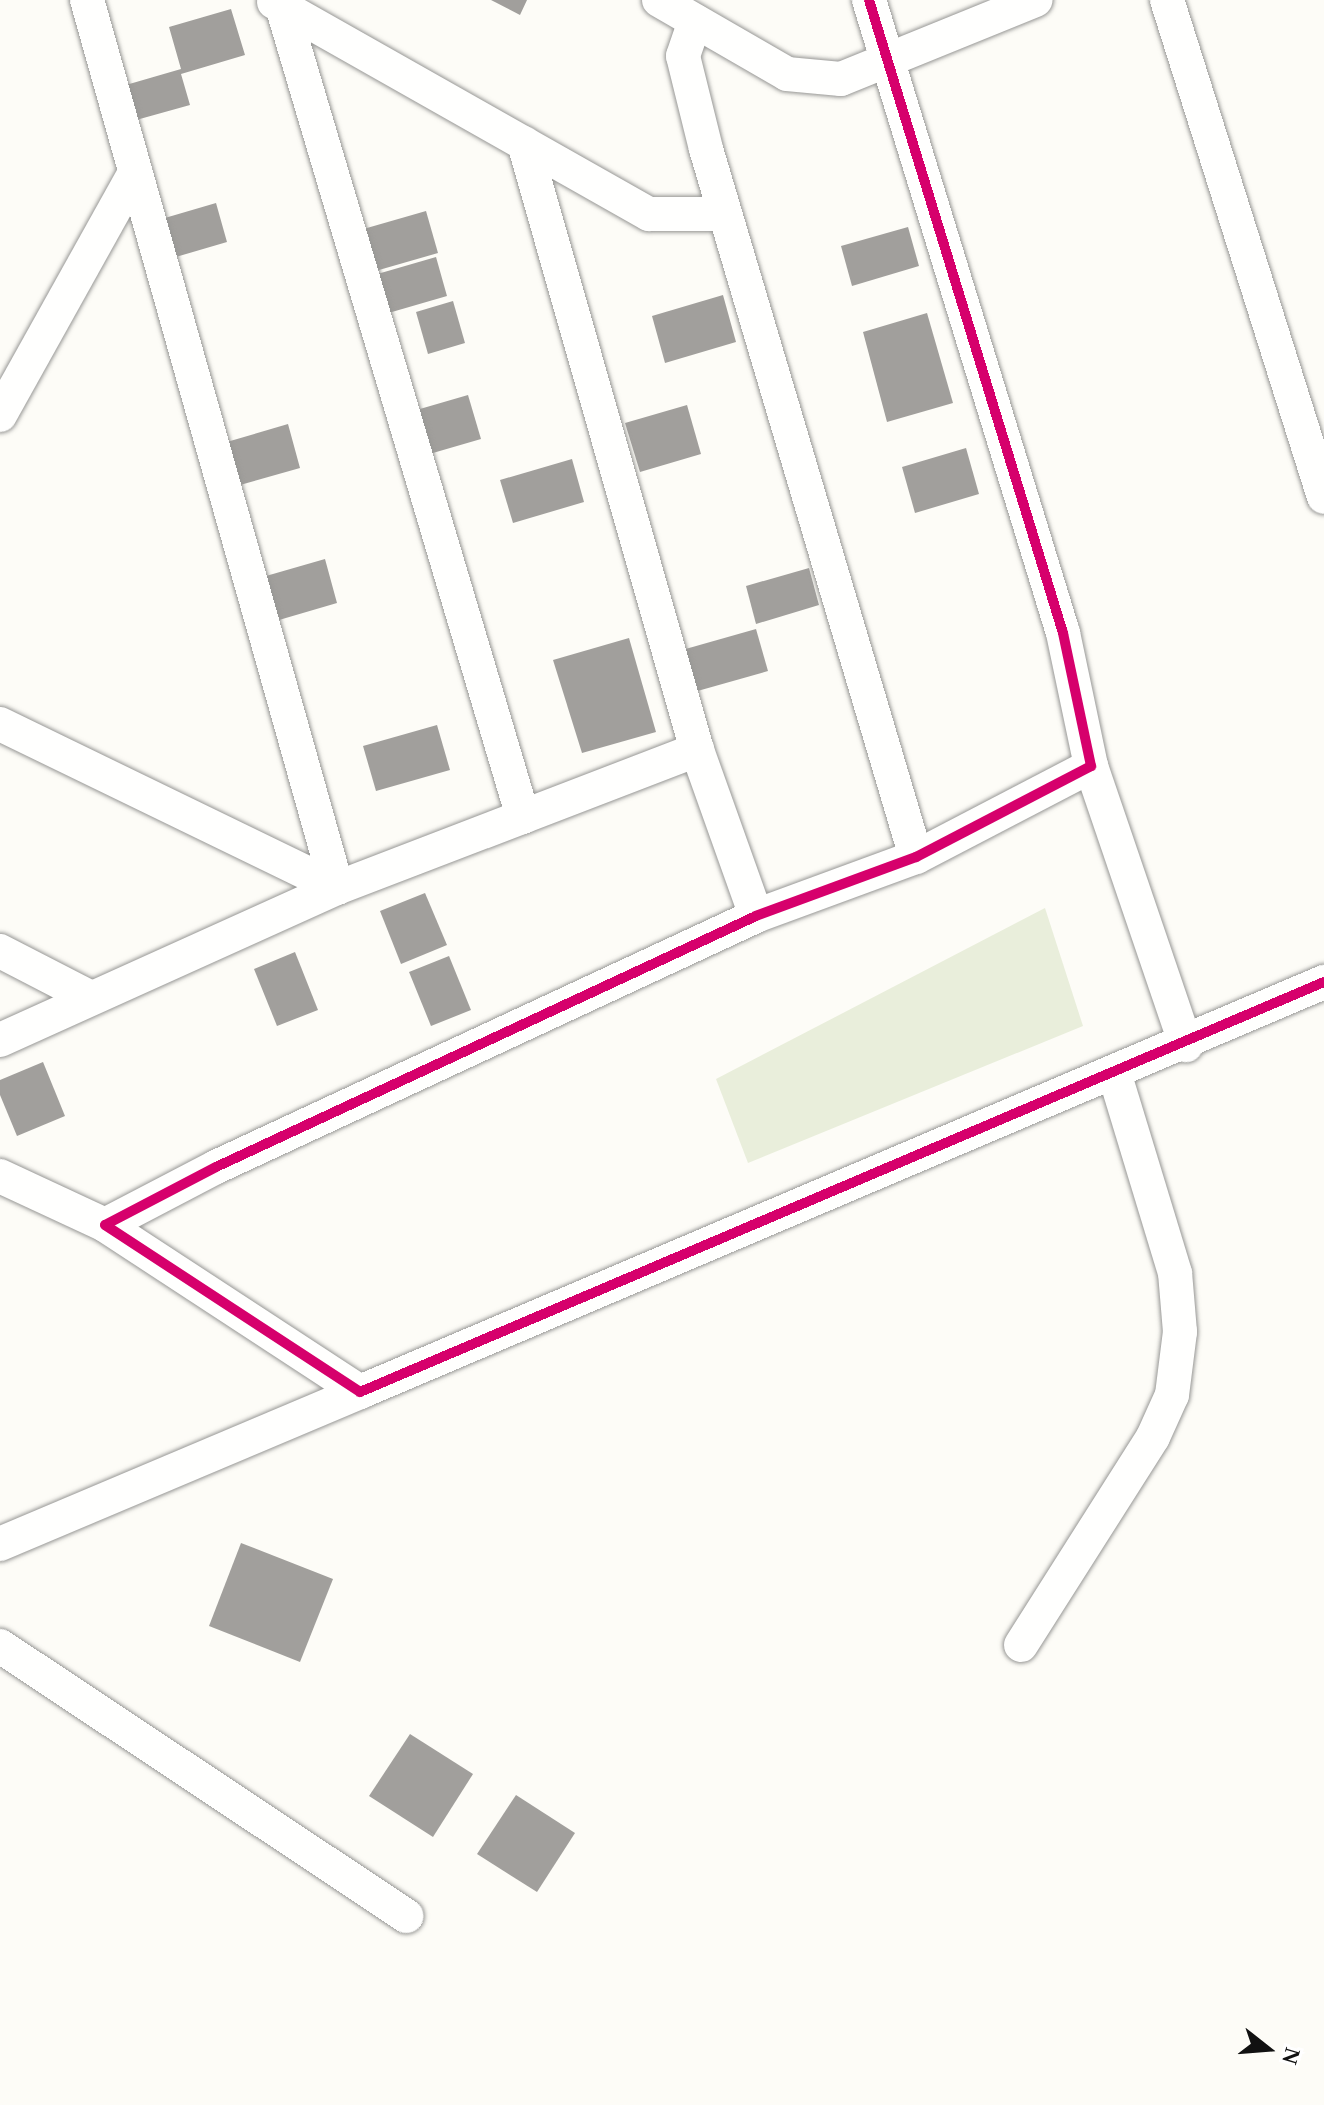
<!DOCTYPE html>
<html>
<head>
<meta charset="utf-8">
<style>
  body { margin:0 }
  #map { position:relative; width:1324px; height:2105px; overflow:hidden; background:#fdfcf7; font-family:Georgia,serif }
  div>[style] { position:absolute }
  .cemetery>* { inset:0; background:#e9eedb }
  .building>* { inset:0; background:#a19f9c }
  .roads { filter:drop-shadow(0 0 2px #979795) drop-shadow(0 0 2px #979795) }
  .minor>* { height:34px; margin:-17px; padding:0 17px; transform-origin:17px; border-radius:17px; background:#fffffe }
  .cycleway>* { height:10px; margin:-5px; padding:0 5px; transform-origin:5px; border-radius:5px; background:#d6006c }
  span { translate:-50% -50%; white-space:nowrap; text-align:center; line-height:1.15; -webkit-text-stroke:8px #fff; paint-order:stroke }
  .north { position:absolute; left:1228px; top:2009px; width:80px; height:80px; -webkit-text-stroke:6px #fff; paint-order:stroke; rotate:107deg; font-size:22px; font-weight:700; line-height:32px; text-align:center; color:#111 }
  .north::after { content:''; display:block; margin:auto; width:28px; height:36px; background:#111; clip-path:polygon(50% 0,100% 100%,50% 72%,0 100%) }
</style>
</head>
<body>
<div id="map">
  <div class="cemetery">
    <i style="clip-path:polygon(1045px 908px,1083px 1026px,748px 1163px,716px 1079px)"></i>
  </div>
  <div class="building">
    <i style="clip-path:polygon(491px 0,527px 0,520px 15px)"></i>
    <i style="clip-path:polygon(231px 9px,245px 55px,181px 74px,190px 105px,129px 122px,119px 87px,181px 69px,169px 27px)"></i>
    <i style="clip-path:polygon(216px 203px,227px 242px,169px 259px,158px 220px)"></i>
    <i style="clip-path:polygon(426px 211px,438px 253px,372px 272px,360px 230px)"></i>
    <i style="clip-path:polygon(908px 227px,919px 266px,852px 286px,841px 246px)"></i>
    <i style="clip-path:polygon(436px 257px,447px 296px,385px 314px,374px 275px)"></i>
    <i style="clip-path:polygon(723px 295px,736px 342px,665px 363px,652px 316px)"></i>
    <i style="clip-path:polygon(453px 301px,465px 343px,428px 354px,416px 312px)"></i>
    <i style="clip-path:polygon(927px 313px,953px 403px,887px 422px,863px 332px)"></i>
    <i style="clip-path:polygon(468px 395px,481px 439px,426px 455px,413px 411px)"></i>
    <i style="clip-path:polygon(687px 405px,701px 454px,640px 472px,625px 423px)"></i>
    <i style="clip-path:polygon(288px 424px,300px 468px,233px 487px,220px 444px)"></i>
    <i style="clip-path:polygon(966px 448px,979px 494px,915px 513px,902px 467px)"></i>
    <i style="clip-path:polygon(572px 459px,584px 502px,513px 523px,500px 480px)"></i>
    <i style="clip-path:polygon(325px 559px,337px 603px,279px 620px,266px 576px)"></i>
    <i style="clip-path:polygon(809px 568px,819px 605px,756px 624px,746px 586px)"></i>
    <i style="clip-path:polygon(756px 629px,768px 671px,694px 692px,682px 650px)"></i>
    <i style="clip-path:polygon(629px 638px,656px 732px,582px 753px,553px 660px)"></i>
    <i style="clip-path:polygon(437px 725px,450px 770px,376px 791px,363px 746px)"></i>
    <i style="clip-path:polygon(425px 893px,447px 945px,401px 964px,380px 911px)"></i>
    <i style="clip-path:polygon(295px 952px,318px 1010px,277px 1026px,254px 969px)"></i>
    <i style="clip-path:polygon(449px 956px,471px 1010px,431px 1026px,409px 972px)"></i>
    <i style="clip-path:polygon(43px 1062px,65px 1116px,17px 1136px,0 1095px,0 1080px)"></i>
    <i style="clip-path:polygon(241px 1543px,333px 1579px,300px 1662px,209px 1626px)"></i>
    <i style="clip-path:polygon(410px 1734px,473px 1774px,433px 1837px,369px 1796px)"></i>
    <i style="clip-path:polygon(516px 1795px,575px 1833px,537px 1892px,477px 1854px)"></i>
  </div>
  <div class="roads">
    <div class="minor">
      <i style="left:659px;top:0;width:148px;rotate:30deg"></i>
      <i style="left:787px;top:74px;width:54px;rotate:5.3deg"></i>
      <i style="left:841px;top:79px;width:210px;rotate:-22.1deg"></i>
      <i style="left:869px;top:0;width:662px;rotate:72.96deg"></i>
      <i style="left:1063px;top:633px;width:136px;rotate:78.1deg"></i>
      <i style="left:1091px;top:766px;width:197px;rotate:152.5deg"></i>
      <i style="left:916px;top:857px;width:171px;rotate:159.8deg"></i>
      <i style="left:756px;top:916px;width:595px;rotate:155.07deg"></i>
      <i style="left:216px;top:1167px;width:125px;rotate:152.4deg"></i>
      <i style="left:105px;top:1225px;width:305px;rotate:33.2deg"></i>
      <i style="left:360px;top:1392px;width:1048px;rotate:-23.04deg"></i>
      <i style="left:1167px;top:0;width:521px;rotate:72.47deg"></i>
      <i style="left:274px;top:2px;width:431px;rotate:29.5deg"></i>
      <i style="left:649px;top:214px;width:76px"></i>
      <i style="left:282px;top:6px;width:846px;rotate:73.45deg"></i>
      <i style="left:695px;top:21px;width:37px;rotate:109deg"></i>
      <i style="left:683px;top:56px;width:96px;rotate:76.1deg"></i>
      <i style="left:706px;top:149px;width:738px;rotate:73.48deg"></i>
      <i style="left:0;top:415px;width:278px;rotate:-60.9deg"></i>
      <i style="left:0;top:724px;width:375px;rotate:25.9deg"></i>
      <i style="left:337px;top:888px;width:386px;rotate:-21deg"></i>
      <i style="left:697px;top:750px;width:631px;rotate:-105.91deg"></i>
      <i style="left:697px;top:750px;width:176px;rotate:70.4deg"></i>
      <i style="left:1091px;top:766px;width:295px;rotate:71.2deg"></i>
      <i style="left:0;top:951px;width:100px;rotate:27.3deg"></i>
      <i style="left:0;top:1040px;width:370px;rotate:-24.3deg"></i>
      <i style="left:337px;top:888px;width:923px;rotate:-105.72deg"></i>
      <i style="left:0;top:1176px;width:116px;rotate:25deg"></i>
      <i style="left:0;top:1544px;width:391px;rotate:-22.9deg"></i>
      <i style="left:1021px;top:1645px;width:246px;rotate:-57.6deg"></i>
      <i style="left:1153px;top:1437px;width:46px;rotate:-65.7deg"></i>
      <i style="left:1172px;top:1395px;width:64px;rotate:-82.8deg"></i>
      <i style="left:1180px;top:1332px;width:59px;rotate:-94.8deg"></i>
      <i style="left:1175px;top:1273px;width:207px;rotate:-106.9deg"></i>
      <i style="left:0;top:1646px;width:488px;rotate:33.6deg"></i>
    </div>
  </div>
  <div class="cycleway">
    <i style="left:869px;top:0;width:662px;rotate:72.96deg"></i>
    <i style="left:1063px;top:633px;width:136px;rotate:78.1deg"></i>
    <i style="left:1091px;top:766px;width:197px;rotate:152.5deg"></i>
    <i style="left:916px;top:857px;width:171px;rotate:159.8deg"></i>
    <i style="left:756px;top:916px;width:595px;rotate:155.07deg"></i>
    <i style="left:216px;top:1167px;width:125px;rotate:152.4deg"></i>
    <i style="left:105px;top:1225px;width:305px;rotate:33.2deg"></i>
    <i style="left:360px;top:1392px;width:1048px;rotate:-23.04deg"></i>
  </div>
  <div class="north">N</div>
</div>
</body>
</html>
